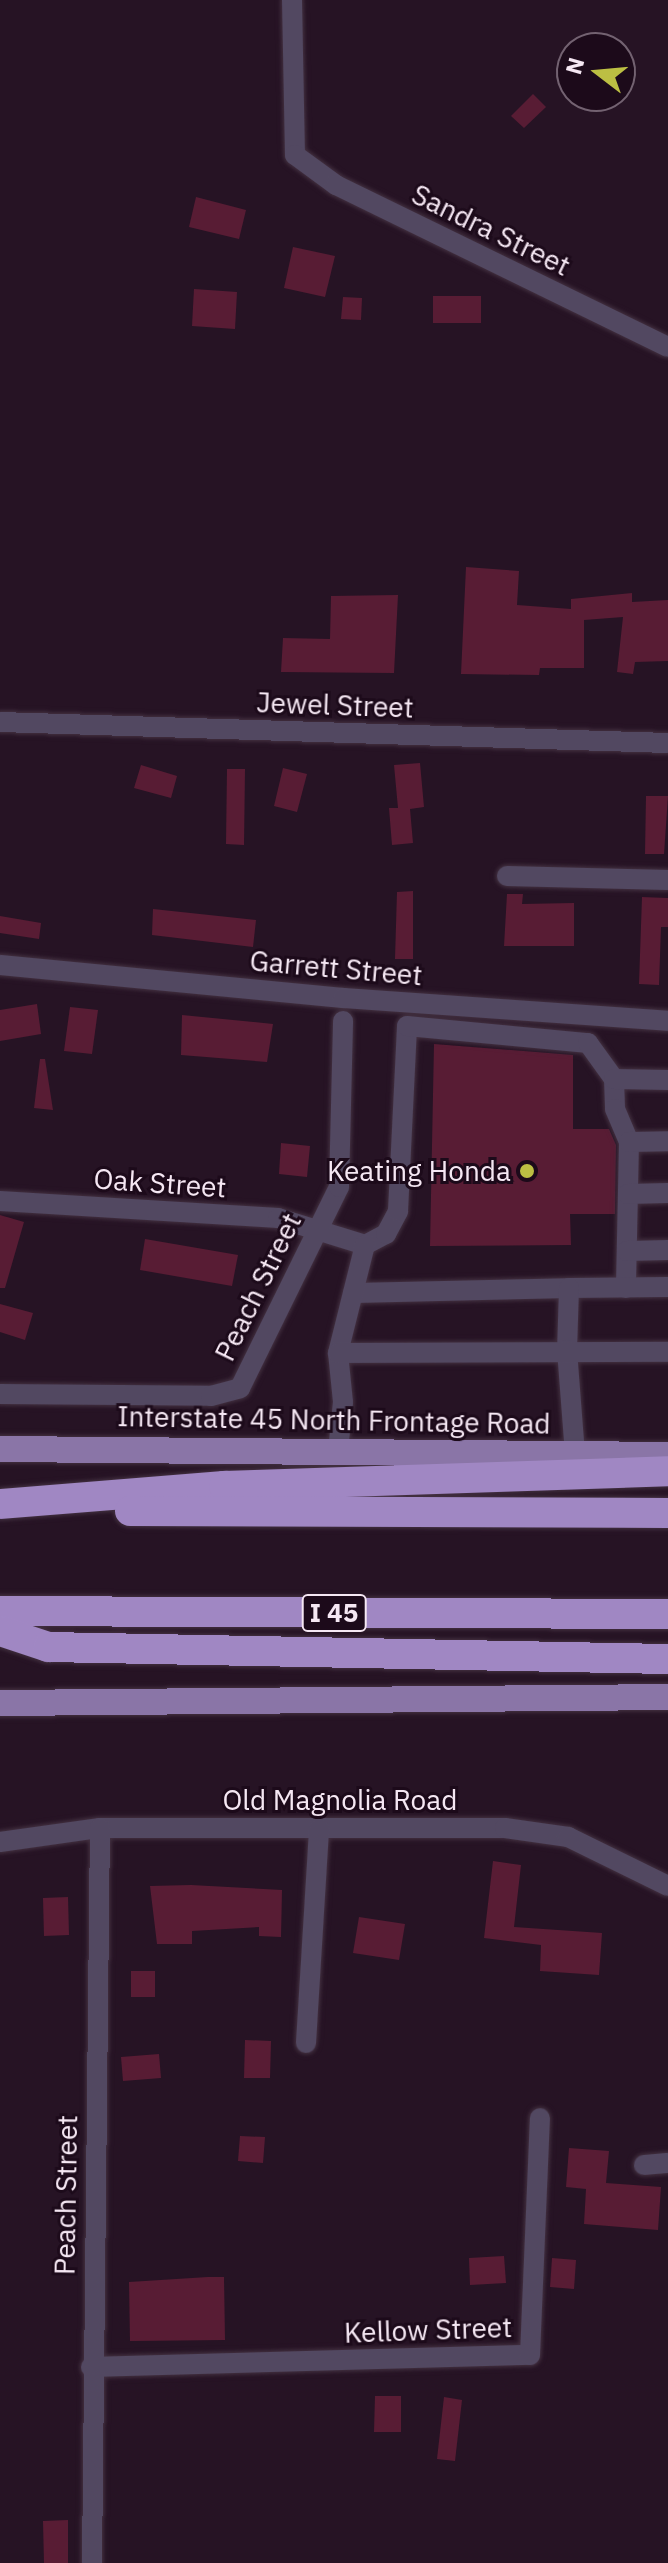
<!DOCTYPE html>
<html>
<head>
<meta charset="utf-8">
<style>
  body { margin:0 }
  #map { position:relative; width:668px; height:2563px; overflow:hidden; background:#261324; font-family:"IBM Plex Sans",sans-serif }
  div>[style] { position:absolute }
  .building>* { inset:0; background:#581c34 }
  .roads { filter:drop-shadow(0 0 2px #433141) drop-shadow(0 0 2px #433141) }
  .minor>* { height:20px; margin:-10px; padding:0 10px; transform-origin:10px; border-radius:10px; background:#524861 }
  .major>* { height:26px; margin:-13px; padding:0 13px; transform-origin:13px; border-radius:13px; background:#8a75a7 }
  .highway>* { height:30px; margin:-15px; padding:0 15px; transform-origin:15px; border-radius:15px; background:#a087c3 }
  .dots>* { width:22px; height:22px; translate:-50% -50%; box-sizing:border-box; border:4px solid #1c0a1a; border-radius:50% }
  span { translate:-50% -50%; white-space:nowrap; text-align:center; line-height:1.15; -webkit-text-stroke:6px #1c0a1a; paint-order:stroke }
  .shield-label span { padding:2px 6px; background:#1c0a1a; border:2px solid; border-radius:6px; -webkit-text-stroke-width:0 }
  .shield-label { font-size:26px; color:#f5e7f3; font-weight:700 }
  .street-label { font-size:28px; color:#f5e7f3 }
  .poi-label { font-size:28px; color:#f5e7f3 }
  .right { translate:-100% -50%; text-align:right }
  .north { position:absolute; left:556px; top:32px; width:80px; height:80px; box-sizing:border-box; background:#1c0a1a; border:2px solid #736271; border-radius:50%; rotate:286deg; font-size:22px; font-weight:700; line-height:32px; text-align:center; color:#f5e7f3 }
  .north::after { content:''; display:block; margin:auto; width:28px; height:36px; background:#bcbf43; clip-path:polygon(50% 0,100% 100%,50% 72%,0 100%) }
</style>
</head>
<body>
<div id="map">
  <div class="building">
    <i style="clip-path:polygon(533px 94px,546px 107px,524px 128px,511px 116px)"></i>
    <i style="clip-path:polygon(196px 197px,246px 210px,239px 239px,189px 227px)"></i>
    <i style="clip-path:polygon(293px 247px,335px 256px,325px 297px,284px 288px)"></i>
    <i style="clip-path:polygon(194px 289px,237px 292px,235px 329px,192px 326px)"></i>
    <i style="clip-path:polygon(433px 296px,481px 296px,481px 323px,433px 323px)"></i>
    <i style="clip-path:polygon(343px 297px,362px 298px,361px 320px,341px 319px)"></i>
    <i style="clip-path:polygon(466px 567px,519px 571px,517px 605px,571px 609px,571px 599px,632px 593px,632px 602px,668px 600px,668px 661px,635px 662px,633px 674px,617px 672px,623px 617px,584px 620px,584px 668px,540px 668px,539px 675px,461px 674px)"></i>
    <i style="clip-path:polygon(398px 595px,394px 673px,281px 672px,283px 638px,330px 639px,331px 596px)"></i>
    <i style="clip-path:polygon(420px 763px,424px 807px,410px 809px,413px 843px,392px 845px,389px 808px,398px 808px,394px 765px)"></i>
    <i style="clip-path:polygon(141px 765px,177px 776px,171px 798px,134px 788px)"></i>
    <i style="clip-path:polygon(283px 768px,307px 774px,297px 812px,274px 806px)"></i>
    <i style="clip-path:polygon(227px 769px,245px 769px,244px 845px,226px 844px)"></i>
    <i style="clip-path:polygon(646px 796px,668px 796px,664px 854px,645px 854px)"></i>
    <i style="clip-path:polygon(413px 891px,413px 959px,395px 959px,397px 892px)"></i>
    <i style="clip-path:polygon(507px 894px,523px 894px,522px 904px,574px 903px,574px 946px,504px 946px)"></i>
    <i style="clip-path:polygon(642px 897px,668px 898px,668px 927px,661px 927px,659px 985px,639px 984px)"></i>
    <i style="clip-path:polygon(153px 909px,256px 920px,253px 947px,152px 935px)"></i>
    <i style="clip-path:polygon(0 916px,41px 923px,39px 939px,0 933px)"></i>
    <i style="clip-path:polygon(37px 1004px,41px 1034px,0 1041px,0 1010px)"></i>
    <i style="clip-path:polygon(70px 1007px,98px 1010px,92px 1054px,64px 1051px)"></i>
    <i style="clip-path:polygon(182px 1015px,273px 1024px,267px 1062px,181px 1055px)"></i>
    <i style="clip-path:polygon(434px 1044px,573px 1055px,573px 1129px,609px 1129px,616px 1145px,615px 1214px,570px 1214px,571px 1245px,430px 1246px)"></i>
    <i style="clip-path:polygon(40px 1059px,45px 1059px,53px 1110px,34px 1108px)"></i>
    <i style="clip-path:polygon(281px 1143px,310px 1146px,307px 1177px,279px 1174px)"></i>
    <i style="clip-path:polygon(0 1215px,24px 1222px,5px 1288px,0 1288px)"></i>
    <i style="clip-path:polygon(145px 1239px,238px 1255px,232px 1286px,140px 1270px)"></i>
    <i style="clip-path:polygon(0 1304px,33px 1313px,25px 1340px,0 1332px)"></i>
    <i style="clip-path:polygon(493px 1861px,521px 1865px,514px 1927px,602px 1933px,599px 1975px,540px 1971px,541px 1945px,484px 1938px)"></i>
    <i style="clip-path:polygon(191px 1885px,282px 1890px,281px 1937px,259px 1936px,259px 1927px,192px 1931px,192px 1944px,157px 1944px,150px 1886px)"></i>
    <i style="clip-path:polygon(68px 1897px,69px 1935px,44px 1936px,43px 1898px)"></i>
    <i style="clip-path:polygon(359px 1917px,405px 1924px,399px 1960px,353px 1953px)"></i>
    <i style="clip-path:polygon(131px 1971px,155px 1971px,155px 1997px,131px 1997px)"></i>
    <i style="clip-path:polygon(245px 2040px,271px 2041px,270px 2078px,244px 2078px)"></i>
    <i style="clip-path:polygon(159px 2054px,161px 2078px,123px 2081px,121px 2057px)"></i>
    <i style="clip-path:polygon(240px 2136px,265px 2137px,263px 2163px,238px 2161px)"></i>
    <i style="clip-path:polygon(569px 2148px,609px 2151px,606px 2183px,661px 2187px,658px 2230px,584px 2224px,586px 2189px,566px 2187px)"></i>
    <i style="clip-path:polygon(504px 2256px,506px 2283px,470px 2285px,469px 2258px)"></i>
    <i style="clip-path:polygon(552px 2258px,576px 2260px,574px 2289px,550px 2287px)"></i>
    <i style="clip-path:polygon(208px 2277px,224px 2277px,225px 2340px,130px 2341px,129px 2282px)"></i>
    <i style="clip-path:polygon(375px 2396px,401px 2396px,401px 2432px,374px 2432px)"></i>
    <i style="clip-path:polygon(444px 2397px,462px 2400px,455px 2461px,437px 2459px)"></i>
    <i style="clip-path:polygon(68px 2520px,68px 2563px,44px 2563px,43px 2521px)"></i>
  </div>
  <div class="roads">
    <div class="minor">
      <i style="left:292px;top:0;width:155px;rotate:88.9deg"></i>
      <i style="left:295px;top:155px;width:51px;rotate:36.2deg"></i>
      <i style="left:336px;top:185px;width:369px;rotate:26deg"></i>
      <i style="left:0;top:722px;width:668px;rotate:1.8deg"></i>
      <i style="left:507px;top:876px;width:161px;rotate:1.4deg"></i>
      <i style="left:0;top:965px;width:345px;rotate:5.5deg"></i>
      <i style="left:343px;top:998px;width:326px;rotate:4deg"></i>
      <i style="left:614px;top:1079px;width:30px;rotate:88deg"></i>
      <i style="left:615px;top:1109px;width:36px;rotate:67deg"></i>
      <i style="left:629px;top:1142px;width:146px;rotate:91.2deg"></i>
      <i style="left:629px;top:1142px;width:39px;rotate:-1deg"></i>
      <i style="left:628px;top:1194px;width:40px;rotate:-1.4deg"></i>
      <i style="left:0;top:1201px;width:279px;rotate:3.5deg"></i>
      <i style="left:278px;top:1218px;width:91px;rotate:17.2deg"></i>
      <i style="left:365px;top:1245px;width:24px;rotate:-28deg"></i>
      <i style="left:386px;top:1234px;width:26px;rotate:-62deg"></i>
      <i style="left:398px;top:1211px;width:185px;rotate:-87.2deg"></i>
      <i style="left:407px;top:1026px;width:182px;rotate:5.4deg"></i>
      <i style="left:588px;top:1043px;width:44px;rotate:54.2deg"></i>
      <i style="left:614px;top:1079px;width:54px;rotate:1.1deg"></i>
      <i style="left:627px;top:1251px;width:41px;rotate:-1.4deg"></i>
      <i style="left:569px;top:1288px;width:99px;rotate:-0.6deg"></i>
      <i style="left:353px;top:1293px;width:216px;rotate:-1.3deg"></i>
      <i style="left:569px;top:1288px;width:62px;rotate:91.8deg"></i>
      <i style="left:567px;top:1350px;width:105px;rotate:85.6deg"></i>
      <i style="left:338px;top:1353px;width:111px;rotate:-76deg"></i>
      <i style="left:0;top:1394px;width:211px;rotate:0.5deg"></i>
      <i style="left:211px;top:1396px;width:30px;rotate:-15deg"></i>
      <i style="left:240px;top:1388px;width:224px;rotate:-63.8deg"></i>
      <i style="left:339px;top:1187px;width:166px;rotate:-88.6deg"></i>
      <i style="left:338px;top:1451px;width:49px;rotate:-84.2deg"></i>
      <i style="left:343px;top:1402px;width:49px;rotate:-95.8deg"></i>
      <i style="left:338px;top:1353px;width:330px;rotate:-0.2deg"></i>
      <i style="left:0;top:1842px;width:101px;rotate:-8deg"></i>
      <i style="left:100px;top:1828px;width:405px"></i>
      <i style="left:505px;top:1828px;width:64px;rotate:8.1deg"></i>
      <i style="left:568px;top:1837px;width:111px;rotate:26.1deg"></i>
      <i style="left:306px;top:2043px;width:215px;rotate:-86.5deg"></i>
      <i style="left:644px;top:2165px;width:24px;rotate:-5deg"></i>
      <i style="left:91px;top:2367px;width:439px;rotate:-1.6deg"></i>
      <i style="left:530px;top:2355px;width:237px;rotate:-87.6deg"></i>
      <i style="left:92px;top:2563px;width:735px;rotate:-89.38deg"></i>
    </div>
    <div class="major">
      <i style="left:0;top:1449px;width:668px;rotate:0.51deg"></i>
      <i style="left:0;top:1703px;width:668px;rotate:-0.51deg"></i>
    </div>
    <div class="highway">
      <i style="left:0;top:1504px;width:225px;rotate:-4.6deg"></i>
      <i style="left:224px;top:1486px;width:444px;rotate:-1.9deg"></i>
      <i style="left:130px;top:1511px;width:538px;rotate:0.21deg"></i>
      <i style="left:0;top:1611px;width:668px;rotate:0.26deg"></i>
      <i style="left:0;top:1631px;width:51px;rotate:18.4deg"></i>
      <i style="left:48px;top:1647px;width:620px;rotate:1.11deg"></i>
    </div>
  </div>
  <div class="dots">
    <i style="left:527px;top:1171px;background:#bcbf43"></i>
  </div>
  <div class="shield-label">
    <span style="left:334px;top:1613px">I 45</span>
  </div>
  <div class="street-label">
    <span style="left:491px;top:230px;rotate:26deg">Sandra Street</span>
    <span style="left:335px;top:705px;rotate:2deg">Jewel Street</span>
    <span style="left:336px;top:968px;rotate:5deg">Garrett Street</span>
    <span style="left:160px;top:1183px;rotate:4deg">Oak Street</span>
    <span style="left:258px;top:1287px;rotate:-64deg">Peach Street</span>
    <span style="left:334px;top:1420px;rotate:1deg">Interstate 45 North Frontage Road</span>
    <span style="left:340px;top:1800px">Old Magnolia Road</span>
    <span style="left:66px;top:2195px;rotate:-89deg">Peach Street</span>
    <span style="left:428px;top:2330px;rotate:-2deg">Kellow Street</span>
  </div>
  <div class="poi-label">
    <span class="right" style="left:511px;top:1171px">Keating Honda</span>
  </div>
  <div class="north">N</div>
</div>
</body>
</html>
